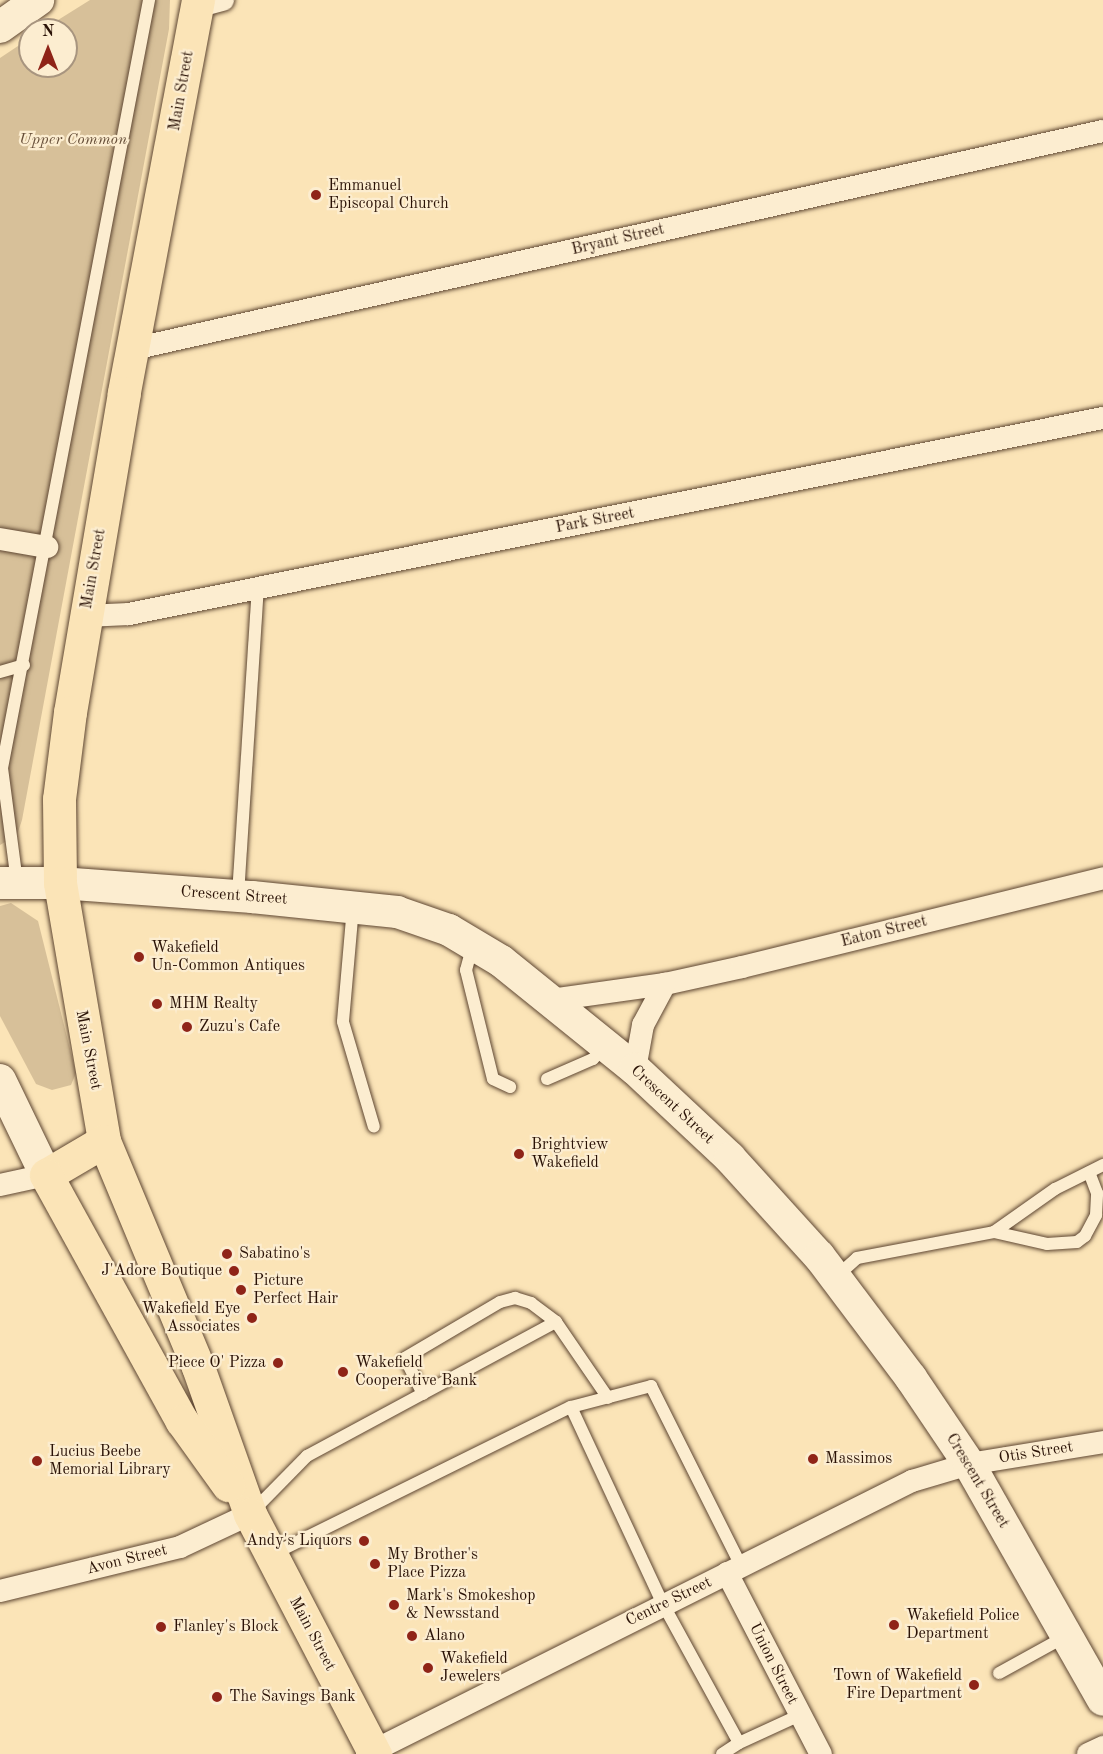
<!DOCTYPE html>
<html>
<head>
<meta charset="utf-8">
<style>
  body { margin:0 }
  #map { position:relative; width:1103px; height:1754px; overflow:hidden; background:#fbe4b7; font-family:"Old Standard TT",serif }
  div>[style] { position:absolute }
  .green>* { inset:0; background:#d7c099 }
  .roads { filter:drop-shadow(0 0 2px #5e4632) drop-shadow(0 0 2px #5e4632) }
  .lane>* { height:12px; margin:-6px; padding:0 6px; transform-origin:6px; border-radius:6px; background:#fcedd0 }
  .street>* { height:22px; margin:-11px; padding:0 11px; transform-origin:11px; border-radius:11px; background:#fcedd0 }
  .secondary>* { height:32px; margin:-16px; padding:0 16px; transform-origin:16px; border-radius:16px; background:#fcedd0 }
  .primary>* { height:33px; margin:-16.5px; padding:0 16.5px; transform-origin:16.5px; border-radius:16.5px; background:#fbe4b7 }
  .dots>* { width:16px; height:16px; translate:-50% -50%; box-sizing:border-box; border:3px solid #fcedd0; border-radius:50% }
  span { translate:-50% -50%; white-space:nowrap; text-align:center; line-height:1.15; -webkit-text-stroke:4.5px #fcedd0; paint-order:stroke }
  .street-label { font-size:16px; color:#2a1206 }
  .park-label { font-size:16px; color:#674f39; font-style:italic }
  .poi-label { font-size:16px; color:#2a1206 }
  .left { translate:0 -50%; text-align:left }
  .right { translate:-100% -50%; text-align:right }
  .north { position:absolute; left:18px; top:18px; width:60px; height:60px; box-sizing:border-box; background:#fcedd0; border:2px solid #a8957f; border-radius:50%; rotate:0deg; font-size:16px; font-weight:700; line-height:24px; text-align:center; color:#2a1206 }
  .north::after { content:''; display:block; margin:auto; width:21px; height:27px; background:#8f2418; clip-path:polygon(50% 0,100% 100%,50% 72%,0 100%) }
</style>
</head>
<body>
<div id="map">
  <div class="green">
    <i style="clip-path:polygon(90px 0,170px 0,169px 29px,22px 820px,17px 835px,0 845px,0 58px,30px 38px,30px 66px,66px 66px,66px 30px,42px 30px)"></i>
    <i style="clip-path:polygon(11px 903px,38px 921px,76px 1073px,71px 1085px,52px 1090px,36px 1084px,0 1016px,0 906px)"></i>
  </div>
  <div class="roads">
    <div class="lane">
      <i style="left:0;top:672px;width:25px;rotate:-16deg"></i>
      <i style="left:17px;top:882px;width:115px;rotate:-97.5deg"></i>
      <i style="left:2px;top:768px;width:782px;rotate:-79.16deg"></i>
      <i style="left:238px;top:895px;width:308px;rotate:-86.3deg"></i>
      <i style="left:353px;top:907px;width:115px;rotate:95deg"></i>
      <i style="left:343px;top:1022px;width:109px;rotate:73.6deg"></i>
      <i style="left:473px;top:944px;width:27px;rotate:105deg"></i>
      <i style="left:466px;top:970px;width:112px;rotate:76.1deg"></i>
      <i style="left:493px;top:1079px;width:19px;rotate:25deg"></i>
      <i style="left:547px;top:1079px;width:50px;rotate:-23.5deg"></i>
      <i style="left:593px;top:1059px;width:18px;rotate:-47deg"></i>
      <i style="left:994px;top:1232px;width:54px;rotate:12.8deg"></i>
      <i style="left:1047px;top:1244px;width:30px;rotate:-4deg"></i>
      <i style="left:1077px;top:1242px;width:10px;rotate:-37deg"></i>
      <i style="left:1085px;top:1236px;width:24px;rotate:-62deg"></i>
      <i style="left:1096px;top:1215px;width:22px;rotate:-87deg"></i>
      <i style="left:1097px;top:1193px;width:22px;rotate:-111deg"></i>
      <i style="left:836px;top:1277px;width:28px;rotate:-42deg"></i>
      <i style="left:857px;top:1258px;width:139px;rotate:-10.7deg"></i>
      <i style="left:994px;top:1232px;width:75px;rotate:-35.2deg"></i>
      <i style="left:1055px;top:1189px;width:54px;rotate:-26.6deg"></i>
      <i style="left:423px;top:1394px;width:40px;rotate:-116.6deg"></i>
      <i style="left:405px;top:1358px;width:110px;rotate:-30.5deg"></i>
      <i style="left:500px;top:1302px;width:16px;rotate:-15deg"></i>
      <i style="left:515px;top:1298px;width:17px;rotate:17deg"></i>
      <i style="left:531px;top:1303px;width:31px;rotate:37deg"></i>
      <i style="left:571px;top:1407px;width:217px;rotate:65deg"></i>
      <i style="left:663px;top:1604px;width:158px;rotate:61.3deg"></i>
      <i style="left:739px;top:1743px;width:67px;rotate:-24.7deg"></i>
      <i style="left:251px;top:1513px;width:80px;rotate:-45.5deg"></i>
      <i style="left:307px;top:1456px;width:283px;rotate:-28.3deg"></i>
      <i style="left:556px;top:1322px;width:92px;rotate:55.6deg"></i>
      <i style="left:273px;top:1554px;width:332px;rotate:-26.3deg"></i>
      <i style="left:571px;top:1407px;width:83px;rotate:-14.7deg"></i>
      <i style="left:651px;top:1386px;width:201px;rotate:63.4deg"></i>
      <i style="left:999px;top:1673px;width:77px;rotate:-28.9deg"></i>
      <i style="left:722px;top:1754px;width:20px;rotate:-33deg"></i>
    </div>
    <div class="street">
      <i style="left:196px;top:7px;width:28px;rotate:-15deg"></i>
      <i style="left:133px;top:349px;width:994px;rotate:-12.67deg"></i>
      <i style="left:0;top:539px;width:48px;rotate:9.7deg"></i>
      <i style="left:85px;top:616px;width:44px;rotate:-2.6deg"></i>
      <i style="left:129px;top:614px;width:994px;rotate:-11.38deg"></i>
      <i style="left:551px;top:1000px;width:115px;rotate:-8deg"></i>
      <i style="left:665px;top:984px;width:79px;rotate:-12.4deg"></i>
      <i style="left:742px;top:967px;width:372px;rotate:-13.8deg"></i>
      <i style="left:635px;top:1069px;width:45px;rotate:-79.7deg"></i>
      <i style="left:643px;top:1025px;width:47px;rotate:-61.8deg"></i>
      <i style="left:0;top:1185px;width:47px;rotate:-12.3deg"></i>
      <i style="left:727px;top:1573px;width:204px;rotate:62.6deg"></i>
      <i style="left:0;top:1591px;width:185px;rotate:-13.7deg"></i>
      <i style="left:180px;top:1547px;width:77px;rotate:-25.2deg"></i>
      <i style="left:367px;top:1754px;width:610px;rotate:-26.61deg"></i>
      <i style="left:912px;top:1481px;width:59px;rotate:-16.6deg"></i>
      <i style="left:969px;top:1464px;width:136px;rotate:-9.3deg"></i>
      <i style="left:1088px;top:1754px;width:17px;rotate:-25deg"></i>
    </div>
    <div class="secondary">
      <i style="left:0;top:27px;width:47px;rotate:-35.4deg"></i>
      <i style="left:0;top:883px;width:60px"></i>
      <i style="left:60px;top:883px;width:193px;rotate:4.2deg"></i>
      <i style="left:252px;top:897px;width:146px;rotate:5.9deg"></i>
      <i style="left:397px;top:912px;width:55px;rotate:19.1deg"></i>
      <i style="left:449px;top:930px;width:61px;rotate:30.8deg"></i>
      <i style="left:501px;top:961px;width:172px;rotate:38.9deg"></i>
      <i style="left:635px;top:1069px;width:130px;rotate:43.1deg"></i>
      <i style="left:730px;top:1158px;width:132px;rotate:47.8deg"></i>
      <i style="left:819px;top:1256px;width:153px;rotate:53deg"></i>
      <i style="left:911px;top:1378px;width:104px;rotate:56deg"></i>
      <i style="left:969px;top:1464px;width:271px;rotate:60.4deg"></i>
      <i style="left:0;top:1080px;width:106px;rotate:64.2deg"></i>
    </div>
    <div class="primary">
      <i style="left:198px;top:0;width:400px;rotate:100.7deg"></i>
      <i style="left:124px;top:393px;width:324px;rotate:99.6deg"></i>
      <i style="left:70px;top:712px;width:88px;rotate:97.2deg"></i>
      <i style="left:59px;top:799px;width:84px;rotate:89.3deg"></i>
      <i style="left:60px;top:883px;width:262px;rotate:80.3deg"></i>
      <i style="left:104px;top:1141px;width:245px;rotate:67.4deg"></i>
      <i style="left:198px;top:1367px;width:156px;rotate:70.5deg"></i>
      <i style="left:250px;top:1514px;width:271px;rotate:62.5deg"></i>
      <i style="left:104px;top:1141px;width:67px;rotate:149.6deg"></i>
      <i style="left:46px;top:1175px;width:281px;rotate:61.1deg"></i>
      <i style="left:182px;top:1421px;width:79px;rotate:54.3deg"></i>
    </div>
  </div>
  <div class="dots">
    <i style="left:316px;top:195px;background:#8f2418"></i>
    <i style="left:139px;top:957px;background:#8f2418"></i>
    <i style="left:157px;top:1004px;background:#8f2418"></i>
    <i style="left:187px;top:1027px;background:#8f2418"></i>
    <i style="left:519px;top:1154px;background:#8f2418"></i>
    <i style="left:227px;top:1254px;background:#8f2418"></i>
    <i style="left:234px;top:1271px;background:#8f2418"></i>
    <i style="left:241px;top:1290px;background:#8f2418"></i>
    <i style="left:252px;top:1318px;background:#8f2418"></i>
    <i style="left:278px;top:1363px;background:#8f2418"></i>
    <i style="left:343px;top:1372px;background:#8f2418"></i>
    <i style="left:813px;top:1459px;background:#8f2418"></i>
    <i style="left:37px;top:1461px;background:#8f2418"></i>
    <i style="left:364px;top:1541px;background:#8f2418"></i>
    <i style="left:375px;top:1564px;background:#8f2418"></i>
    <i style="left:394px;top:1605px;background:#8f2418"></i>
    <i style="left:894px;top:1625px;background:#8f2418"></i>
    <i style="left:161px;top:1627px;background:#8f2418"></i>
    <i style="left:412px;top:1636px;background:#8f2418"></i>
    <i style="left:428px;top:1668px;background:#8f2418"></i>
    <i style="left:974px;top:1685px;background:#8f2418"></i>
    <i style="left:217px;top:1697px;background:#8f2418"></i>
  </div>
  <div class="street-label">
    <span style="left:182px;top:91px;rotate:-80deg">Main Street</span>
    <span style="left:618px;top:240px;rotate:-13deg">Bryant Street</span>
    <span style="left:595px;top:521px;rotate:-11deg">Park Street</span>
    <span style="left:94px;top:569px;rotate:-80deg">Main Street</span>
    <span style="left:234px;top:896px;rotate:4deg">Crescent Street</span>
    <span style="left:884px;top:932px;rotate:-14deg">Eaton Street</span>
    <span style="left:88px;top:1050px;rotate:79deg">Main Street</span>
    <span style="left:672px;top:1105px;rotate:43deg">Crescent Street</span>
    <span style="left:1036px;top:1453px;rotate:-9deg">Otis Street</span>
    <span style="left:977px;top:1481px;rotate:59deg">Crescent Street</span>
    <span style="left:127px;top:1560px;rotate:-14deg">Avon Street</span>
    <span style="left:669px;top:1602px;rotate:-26deg">Centre Street</span>
    <span style="left:312px;top:1634px;rotate:62deg">Main Street</span>
    <span style="left:773px;top:1664px;rotate:63deg">Union Street</span>
  </div>
  <div class="park-label">
    <span style="left:73px;top:140px">Upper Common</span>
  </div>
  <div class="poi-label">
    <span class="left" style="left:328px;top:195px">Emmanuel<br>Episcopal Church</span>
    <span class="left" style="left:151px;top:957px">Wakefield<br>Un-Common Antiques</span>
    <span class="left" style="left:169px;top:1004px">MHM Realty</span>
    <span class="left" style="left:199px;top:1027px">Zuzu's Cafe</span>
    <span class="left" style="left:531px;top:1154px">Brightview<br>Wakefield</span>
    <span class="left" style="left:239px;top:1254px">Sabatino's</span>
    <span class="right" style="left:222px;top:1271px">J'Adore Boutique</span>
    <span class="left" style="left:253px;top:1290px">Picture<br>Perfect Hair</span>
    <span class="right" style="left:240px;top:1318px">Wakefield Eye<br>Associates</span>
    <span class="right" style="left:266px;top:1363px">Piece O' Pizza</span>
    <span class="left" style="left:355px;top:1372px">Wakefield<br>Cooperative Bank</span>
    <span class="left" style="left:49px;top:1461px">Lucius Beebe<br>Memorial Library</span>
    <span class="left" style="left:825px;top:1459px">Massimos</span>
    <span class="right" style="left:352px;top:1541px">Andy's Liquors</span>
    <span class="left" style="left:387px;top:1564px">My Brother's<br>Place Pizza</span>
    <span class="left" style="left:406px;top:1605px">Mark's Smokeshop<br>&amp; Newsstand</span>
    <span class="left" style="left:906px;top:1625px">Wakefield Police<br>Department</span>
    <span class="left" style="left:173px;top:1627px">Flanley's Block</span>
    <span class="left" style="left:424px;top:1636px">Alano</span>
    <span class="left" style="left:440px;top:1668px">Wakefield<br>Jewelers</span>
    <span class="right" style="left:962px;top:1685px">Town of Wakefield<br>Fire Department</span>
    <span class="left" style="left:229px;top:1697px">The Savings Bank</span>
  </div>
  <div class="north">N</div>
</div>
</body>
</html>
